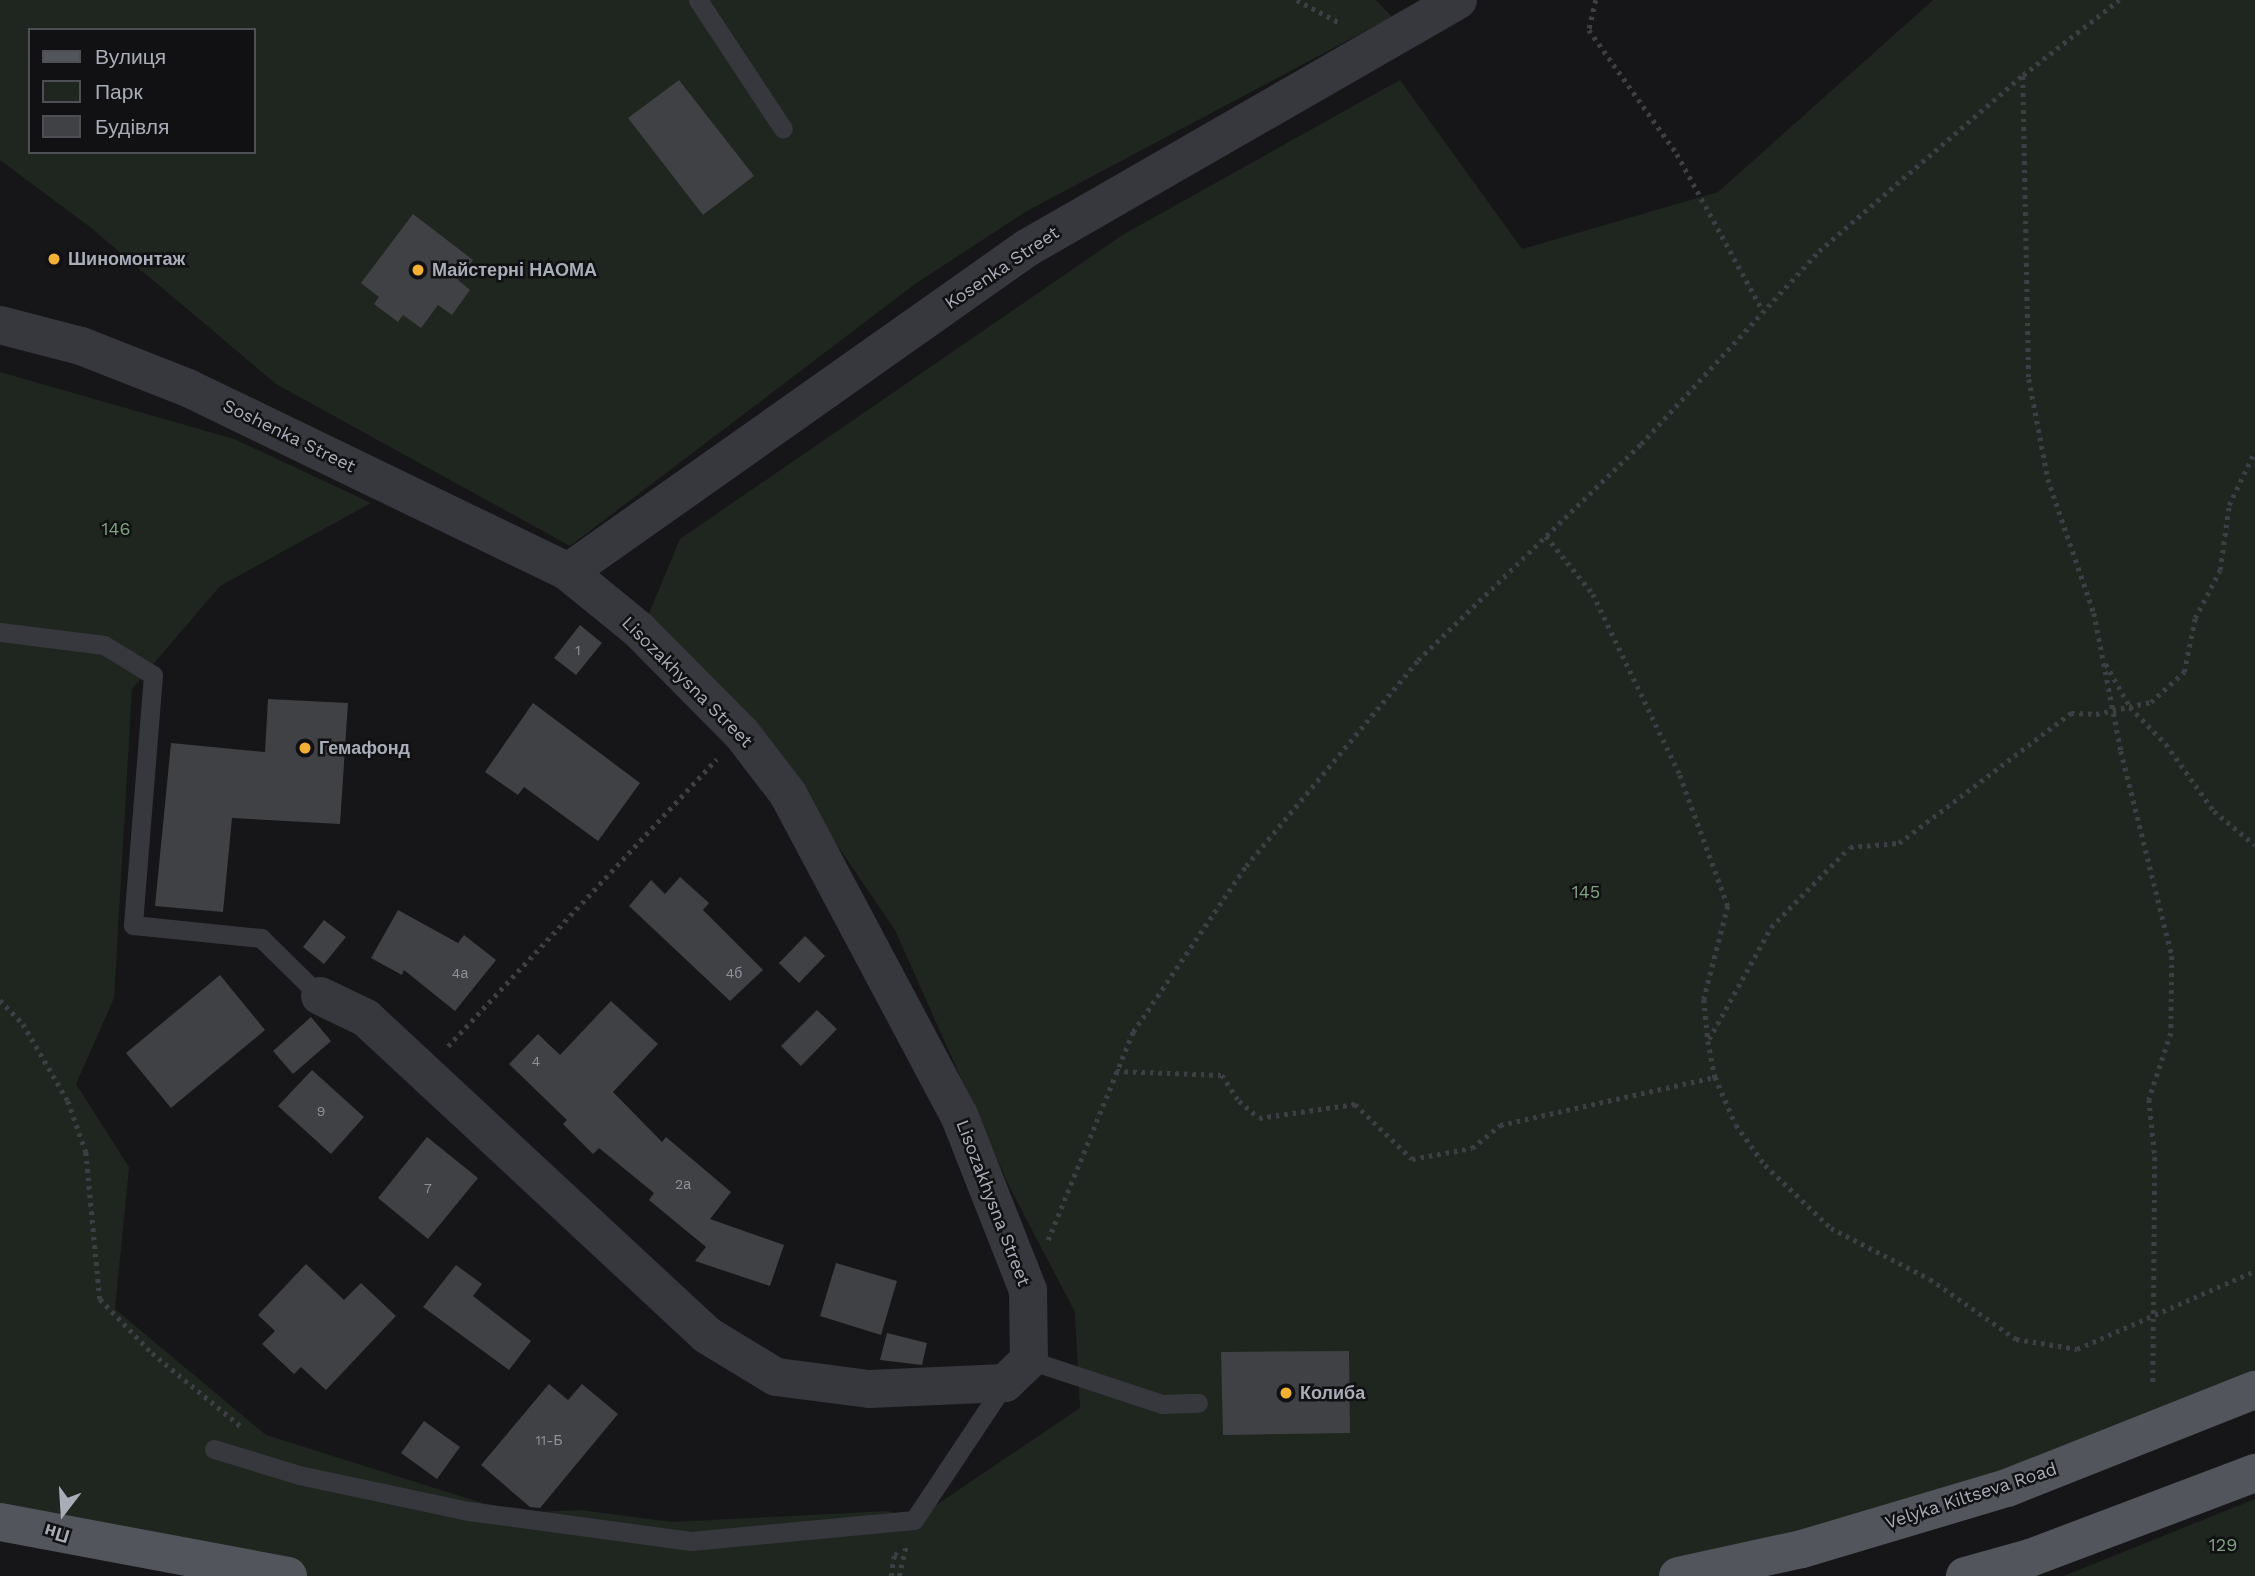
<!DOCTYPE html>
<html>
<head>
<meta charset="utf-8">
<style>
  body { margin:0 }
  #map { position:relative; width:2255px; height:1576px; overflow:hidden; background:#161618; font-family:"Work Sans",sans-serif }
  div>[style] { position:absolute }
  .green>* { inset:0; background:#1e261f }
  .building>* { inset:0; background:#404145 }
  .path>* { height:4.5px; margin-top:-2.25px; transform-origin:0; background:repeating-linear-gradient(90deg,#3d3f44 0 3.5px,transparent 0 8.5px) }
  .lane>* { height:19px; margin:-9.5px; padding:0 9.5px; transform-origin:9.5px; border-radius:9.5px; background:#37383d }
  .street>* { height:38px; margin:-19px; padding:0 19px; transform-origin:19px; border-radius:19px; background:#37383d }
  .primary>* { height:38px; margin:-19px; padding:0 19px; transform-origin:19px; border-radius:19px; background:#53555c }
  .dots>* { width:19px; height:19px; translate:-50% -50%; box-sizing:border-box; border:4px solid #111113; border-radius:50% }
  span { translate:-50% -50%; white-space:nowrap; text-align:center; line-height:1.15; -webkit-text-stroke:5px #111113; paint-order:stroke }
  .number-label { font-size:14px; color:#8e929b }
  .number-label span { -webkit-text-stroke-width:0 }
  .poi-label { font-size:18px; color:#a8adb8; font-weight:700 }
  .left { translate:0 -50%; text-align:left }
  .street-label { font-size:18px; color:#a8adb8 }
  .park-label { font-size:18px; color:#7fa381 }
  .legend { position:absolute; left:28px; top:28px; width:228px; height:126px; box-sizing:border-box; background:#111113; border:2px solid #4d4f55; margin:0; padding:9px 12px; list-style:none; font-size:21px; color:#a8adb8 }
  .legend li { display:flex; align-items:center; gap:14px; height:35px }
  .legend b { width:35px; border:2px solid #4d4f55 }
  .north { position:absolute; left:28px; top:1478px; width:70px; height:70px; -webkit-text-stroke:5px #111113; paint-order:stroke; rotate:197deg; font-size:19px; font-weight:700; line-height:28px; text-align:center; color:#a8adb8 }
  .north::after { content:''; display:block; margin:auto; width:24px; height:32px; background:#a8adb8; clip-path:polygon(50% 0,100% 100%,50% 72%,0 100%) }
</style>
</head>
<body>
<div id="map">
  <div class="green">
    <i style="clip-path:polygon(evenodd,0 0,1376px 0,1392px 17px,1027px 211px,915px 284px,570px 546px,276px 384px,90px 227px,0 160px,0 0,30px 30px,254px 30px,254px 152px,30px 152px,30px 30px)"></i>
    <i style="clip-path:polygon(1933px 0,2255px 0,2255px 1390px,1678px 1576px,288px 1576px,0 1522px,0 372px,234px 439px,371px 503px,220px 586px,132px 689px,114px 998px,76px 1084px,129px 1167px,115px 1309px,266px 1435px,492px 1506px,536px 1512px,580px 1510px,672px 1522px,888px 1511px,914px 1520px,1080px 1408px,1075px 1312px,1010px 1188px,895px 930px,753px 722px,648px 616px,680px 539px,1124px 234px,1400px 80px,1522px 249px,1718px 192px)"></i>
    <i style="clip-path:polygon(2255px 1499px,2255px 1576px,2063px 1576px,2066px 1575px)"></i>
  </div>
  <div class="building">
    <i style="clip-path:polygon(679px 80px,754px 176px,703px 215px,628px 118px)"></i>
    <i style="clip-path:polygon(413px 214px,473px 260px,458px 280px,470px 290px,452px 315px,438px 305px,421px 328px,403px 315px,398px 322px,374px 304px,379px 297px,361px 283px)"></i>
    <i style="clip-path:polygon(580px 625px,602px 643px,576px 675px,554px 658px)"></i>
    <i style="clip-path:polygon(268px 699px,348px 703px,340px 824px,232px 818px,223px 912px,155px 906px,171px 743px,265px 752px)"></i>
    <i style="clip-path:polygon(533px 703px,640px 783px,598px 841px,524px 787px,518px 795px,485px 772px)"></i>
    <i style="clip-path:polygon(680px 877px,709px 903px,703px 910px,763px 970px,730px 1001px,629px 906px,651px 880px,665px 894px)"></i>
    <i style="clip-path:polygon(398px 910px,458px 943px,464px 935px,496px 960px,455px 1011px,404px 970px,402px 975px,371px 958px)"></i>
    <i style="clip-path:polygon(324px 920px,346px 937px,324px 964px,303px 947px)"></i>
    <i style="clip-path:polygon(805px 936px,825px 956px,799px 983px,779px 963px)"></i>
    <i style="clip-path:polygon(220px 975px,265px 1030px,171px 1108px,126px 1053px)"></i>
    <i style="clip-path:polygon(611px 1001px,658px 1044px,613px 1092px,662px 1142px,666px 1137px,731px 1192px,710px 1219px,784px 1245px,770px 1286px,695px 1261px,706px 1247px,649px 1200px,654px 1193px,599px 1148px,593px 1154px,563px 1124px,567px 1120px,509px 1064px,538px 1034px,560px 1055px)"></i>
    <i style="clip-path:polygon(817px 1010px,837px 1029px,801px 1066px,781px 1046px)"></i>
    <i style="clip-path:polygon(311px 1017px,331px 1041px,293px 1074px,273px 1051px)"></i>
    <i style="clip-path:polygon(312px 1070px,364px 1117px,331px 1154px,278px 1106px)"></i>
    <i style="clip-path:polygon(427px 1137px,478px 1178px,428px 1239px,378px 1198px)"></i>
    <i style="clip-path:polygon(836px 1263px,897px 1281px,881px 1335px,820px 1316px)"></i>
    <i style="clip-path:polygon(306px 1264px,344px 1300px,361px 1283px,396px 1316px,326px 1390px,301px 1367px,294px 1374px,262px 1344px,275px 1331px,258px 1315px)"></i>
    <i style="clip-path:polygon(456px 1265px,482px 1284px,473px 1296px,531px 1341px,509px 1370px,423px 1307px)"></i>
    <i style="clip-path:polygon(887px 1333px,927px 1343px,922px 1365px,880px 1360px)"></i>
    <i style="clip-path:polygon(1349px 1351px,1350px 1433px,1223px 1435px,1221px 1352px)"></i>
    <i style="clip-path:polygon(549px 1384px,568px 1400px,582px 1384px,618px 1414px,540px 1508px,530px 1507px,481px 1465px)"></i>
    <i style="clip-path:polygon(424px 1421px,460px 1447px,437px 1479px,401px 1453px)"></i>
  </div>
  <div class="path">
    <i style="left:1297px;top:0;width:51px;rotate:28.1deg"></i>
    <i style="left:1596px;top:0;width:31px;rotate:103deg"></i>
    <i style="left:1589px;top:30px;width:152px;rotate:54.6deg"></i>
    <i style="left:1677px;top:154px;width:179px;rotate:61.3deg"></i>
    <i style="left:2023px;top:76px;width:303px;rotate:88.9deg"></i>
    <i style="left:2029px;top:379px;width:102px;rotate:79.2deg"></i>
    <i style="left:2048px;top:479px;width:142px;rotate:71.1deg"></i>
    <i style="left:2094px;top:613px;width:141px;rotate:78.9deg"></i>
    <i style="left:2121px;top:751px;width:211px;rotate:76deg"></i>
    <i style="left:2172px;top:956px;width:77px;rotate:90.7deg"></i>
    <i style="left:2171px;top:1033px;width:70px;rotate:108.4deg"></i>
    <i style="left:2149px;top:1099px;width:58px;rotate:84.1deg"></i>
    <i style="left:2155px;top:1157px;width:229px;rotate:90.5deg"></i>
    <i style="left:1546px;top:536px;width:75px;rotate:51deg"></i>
    <i style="left:1593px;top:594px;width:201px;rotate:64.3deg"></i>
    <i style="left:1680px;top:775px;width:140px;rotate:69.9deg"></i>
    <i style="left:1728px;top:906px;width:96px;rotate:104.5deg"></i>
    <i style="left:1704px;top:999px;width:42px;rotate:84.6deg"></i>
    <i style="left:1708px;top:1041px;width:37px;rotate:79deg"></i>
    <i style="left:1715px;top:1077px;width:52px;rotate:66.4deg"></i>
    <i style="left:1736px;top:1125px;width:49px;rotate:54.1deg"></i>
    <i style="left:1765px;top:1165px;width:91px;rotate:43.7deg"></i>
    <i style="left:1831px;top:1228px;width:111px;rotate:27.3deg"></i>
    <i style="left:1930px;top:1279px;width:105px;rotate:34.9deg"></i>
    <i style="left:2016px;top:1339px;width:62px;rotate:9.3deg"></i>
    <i style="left:2077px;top:1349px;width:194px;rotate:-23.7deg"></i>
    <i style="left:2106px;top:664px;width:49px;rotate:60.8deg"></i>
    <i style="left:2130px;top:707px;width:52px;rotate:45.8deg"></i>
    <i style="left:2166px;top:744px;width:82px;rotate:54.4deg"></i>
    <i style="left:2214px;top:811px;width:53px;rotate:39.7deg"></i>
    <i style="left:0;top:1000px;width:33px;rotate:46deg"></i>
    <i style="left:23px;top:1024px;width:89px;rotate:59.7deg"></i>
    <i style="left:68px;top:1101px;width:54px;rotate:70.6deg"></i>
    <i style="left:86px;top:1152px;width:148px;rotate:84.6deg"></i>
    <i style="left:100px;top:1299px;width:75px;rotate:46.1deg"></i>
    <i style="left:152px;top:1353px;width:118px;rotate:39.5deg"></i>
    <i style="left:1709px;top:1039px;width:128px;rotate:-61deg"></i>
    <i style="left:1771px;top:927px;width:112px;rotate:-45.4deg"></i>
    <i style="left:1850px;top:847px;width:49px;rotate:-4.7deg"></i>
    <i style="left:1899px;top:843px;width:216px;rotate:-37.1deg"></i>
    <i style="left:2071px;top:713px;width:25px;rotate:2deg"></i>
    <i style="left:2096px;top:714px;width:56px;rotate:-12.3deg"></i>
    <i style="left:2151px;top:702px;width:45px;rotate:-42.3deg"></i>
    <i style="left:2184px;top:672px;width:55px;rotate:-78.5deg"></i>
    <i style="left:2195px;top:618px;width:54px;rotate:-62.5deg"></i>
    <i style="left:2220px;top:570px;width:66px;rotate:-82.1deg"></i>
    <i style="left:2229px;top:505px;width:60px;rotate:-64.3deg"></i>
    <i style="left:448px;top:1046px;width:393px;rotate:-46.9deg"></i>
    <i style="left:1116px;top:1071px;width:106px;rotate:2.2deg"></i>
    <i style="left:1222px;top:1075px;width:31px;rotate:57deg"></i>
    <i style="left:1239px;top:1101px;width:26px;rotate:40deg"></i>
    <i style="left:1259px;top:1118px;width:97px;rotate:-8.3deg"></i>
    <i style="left:1355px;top:1104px;width:79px;rotate:44deg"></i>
    <i style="left:1412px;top:1159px;width:61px;rotate:-10.4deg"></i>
    <i style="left:1472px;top:1148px;width:36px;rotate:-39deg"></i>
    <i style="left:1500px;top:1125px;width:220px;rotate:-12.6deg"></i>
    <i style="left:1048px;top:1240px;width:225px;rotate:-67.8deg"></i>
    <i style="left:1133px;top:1032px;width:201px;rotate:-55.8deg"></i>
    <i style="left:1246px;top:866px;width:268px;rotate:-50.1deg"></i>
    <i style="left:1418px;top:660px;width:310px;rotate:-44.1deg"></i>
    <i style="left:1641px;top:444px;width:263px;rotate:-47.3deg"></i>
    <i style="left:1819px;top:251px;width:269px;rotate:-40.8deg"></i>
    <i style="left:2023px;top:75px;width:122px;rotate:-38deg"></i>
    <i style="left:891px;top:1576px;width:22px;rotate:-82deg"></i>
    <i style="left:894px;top:1554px;width:8px;rotate:14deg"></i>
    <i style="left:899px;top:1576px;width:31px;rotate:-77deg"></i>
  </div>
  <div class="lane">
    <i style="left:698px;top:0;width:154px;rotate:56.6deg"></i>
    <i style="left:0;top:632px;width:105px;rotate:7.1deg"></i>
    <i style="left:104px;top:645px;width:57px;rotate:31.5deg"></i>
    <i style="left:153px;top:675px;width:251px;rotate:94.6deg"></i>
    <i style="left:133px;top:925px;width:129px;rotate:5.8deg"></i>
    <i style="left:261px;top:938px;width:83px;rotate:44.5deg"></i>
    <i style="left:1029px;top:1360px;width:140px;rotate:18.3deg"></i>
    <i style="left:1162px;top:1404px;width:36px;rotate:-2deg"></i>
    <i style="left:214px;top:1449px;width:89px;rotate:17deg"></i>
    <i style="left:299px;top:1475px;width:174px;rotate:12deg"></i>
    <i style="left:469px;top:1511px;width:224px;rotate:7.7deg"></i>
    <i style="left:691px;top:1541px;width:224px;rotate:-5.4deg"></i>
    <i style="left:914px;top:1520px;width:164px;rotate:-56.4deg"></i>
  </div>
  <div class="street">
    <i style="left:0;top:325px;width:84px;rotate:14.5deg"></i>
    <i style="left:81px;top:346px;width:115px;rotate:21.4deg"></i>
    <i style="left:188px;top:388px;width:422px;rotate:25.8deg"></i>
    <i style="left:568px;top:572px;width:90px;rotate:39.2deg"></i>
    <i style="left:638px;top:629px;width:148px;rotate:45.3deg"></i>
    <i style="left:742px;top:734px;width:76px;rotate:52.5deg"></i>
    <i style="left:788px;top:794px;width:364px;rotate:62deg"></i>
    <i style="left:959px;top:1115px;width:188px;rotate:68.5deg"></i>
    <i style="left:1028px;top:1290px;width:70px;rotate:89.2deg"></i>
    <i style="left:1029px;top:1360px;width:33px;rotate:136deg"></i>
    <i style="left:1005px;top:1383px;width:136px;rotate:177.5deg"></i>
    <i style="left:869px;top:1389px;width:94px;rotate:-172.6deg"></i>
    <i style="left:776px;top:1377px;width:81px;rotate:-148.7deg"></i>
    <i style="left:707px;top:1335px;width:466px;rotate:-137.1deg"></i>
    <i style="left:366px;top:1018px;width:51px;rotate:-154.4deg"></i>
    <i style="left:568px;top:572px;width:562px;rotate:-35.22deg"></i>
    <i style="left:1027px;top:248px;width:497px;rotate:-29.9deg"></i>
  </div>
  <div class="primary">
    <i style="left:0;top:1522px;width:293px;rotate:10.6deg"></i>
    <i style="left:1678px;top:1576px;width:127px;rotate:-12.3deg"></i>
    <i style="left:1802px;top:1549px;width:214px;rotate:-16.6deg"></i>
    <i style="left:2007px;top:1488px;width:267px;rotate:-21.6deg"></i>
    <i style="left:1965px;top:1576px;width:67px;rotate:-15.5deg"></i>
    <i style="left:2030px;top:1558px;width:241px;rotate:-20.7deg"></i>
  </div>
  <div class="dots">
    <i style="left:54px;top:259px;background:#f2b134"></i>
    <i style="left:418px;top:270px;background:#f2b134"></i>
    <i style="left:305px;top:748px;background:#f2b134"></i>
    <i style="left:1286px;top:1393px;background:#f2b134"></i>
  </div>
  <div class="number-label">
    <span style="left:578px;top:650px">1</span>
    <span style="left:460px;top:973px">4а</span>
    <span style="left:734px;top:973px">4б</span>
    <span style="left:536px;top:1061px">4</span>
    <span style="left:321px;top:1111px">9</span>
    <span style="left:683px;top:1184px">2а</span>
    <span style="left:428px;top:1188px">7</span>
    <span style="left:549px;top:1440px">11-Б</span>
  </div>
  <div class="poi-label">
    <span class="left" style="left:68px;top:259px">Шиномонтаж</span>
    <span class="left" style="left:432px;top:270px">Майстерні НАОМА</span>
    <span class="left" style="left:319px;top:748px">Гемафонд</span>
    <span class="left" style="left:1300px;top:1393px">Колиба</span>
  </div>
  <div class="street-label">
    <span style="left:1002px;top:268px;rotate:-34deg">Kosenka Street</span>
    <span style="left:289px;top:436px;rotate:26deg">Soshenka Street</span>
    <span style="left:687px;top:682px;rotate:45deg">Lisozakhysna Street</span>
    <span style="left:993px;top:1203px;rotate:69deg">Lisozakhysna Street</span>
    <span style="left:1971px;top:1496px;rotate:-18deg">Velyka Kiltseva Road</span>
  </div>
  <div class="park-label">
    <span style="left:116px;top:529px">146</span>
    <span style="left:1586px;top:892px">145</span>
    <span style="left:2223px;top:1545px">129</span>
  </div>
  <ul class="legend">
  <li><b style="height:9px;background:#53555c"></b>Вулиця</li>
  <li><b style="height:19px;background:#1e261f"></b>Парк</li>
  <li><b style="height:19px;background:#404145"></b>Будівля</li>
  </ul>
  <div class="north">Пн</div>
</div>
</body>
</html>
